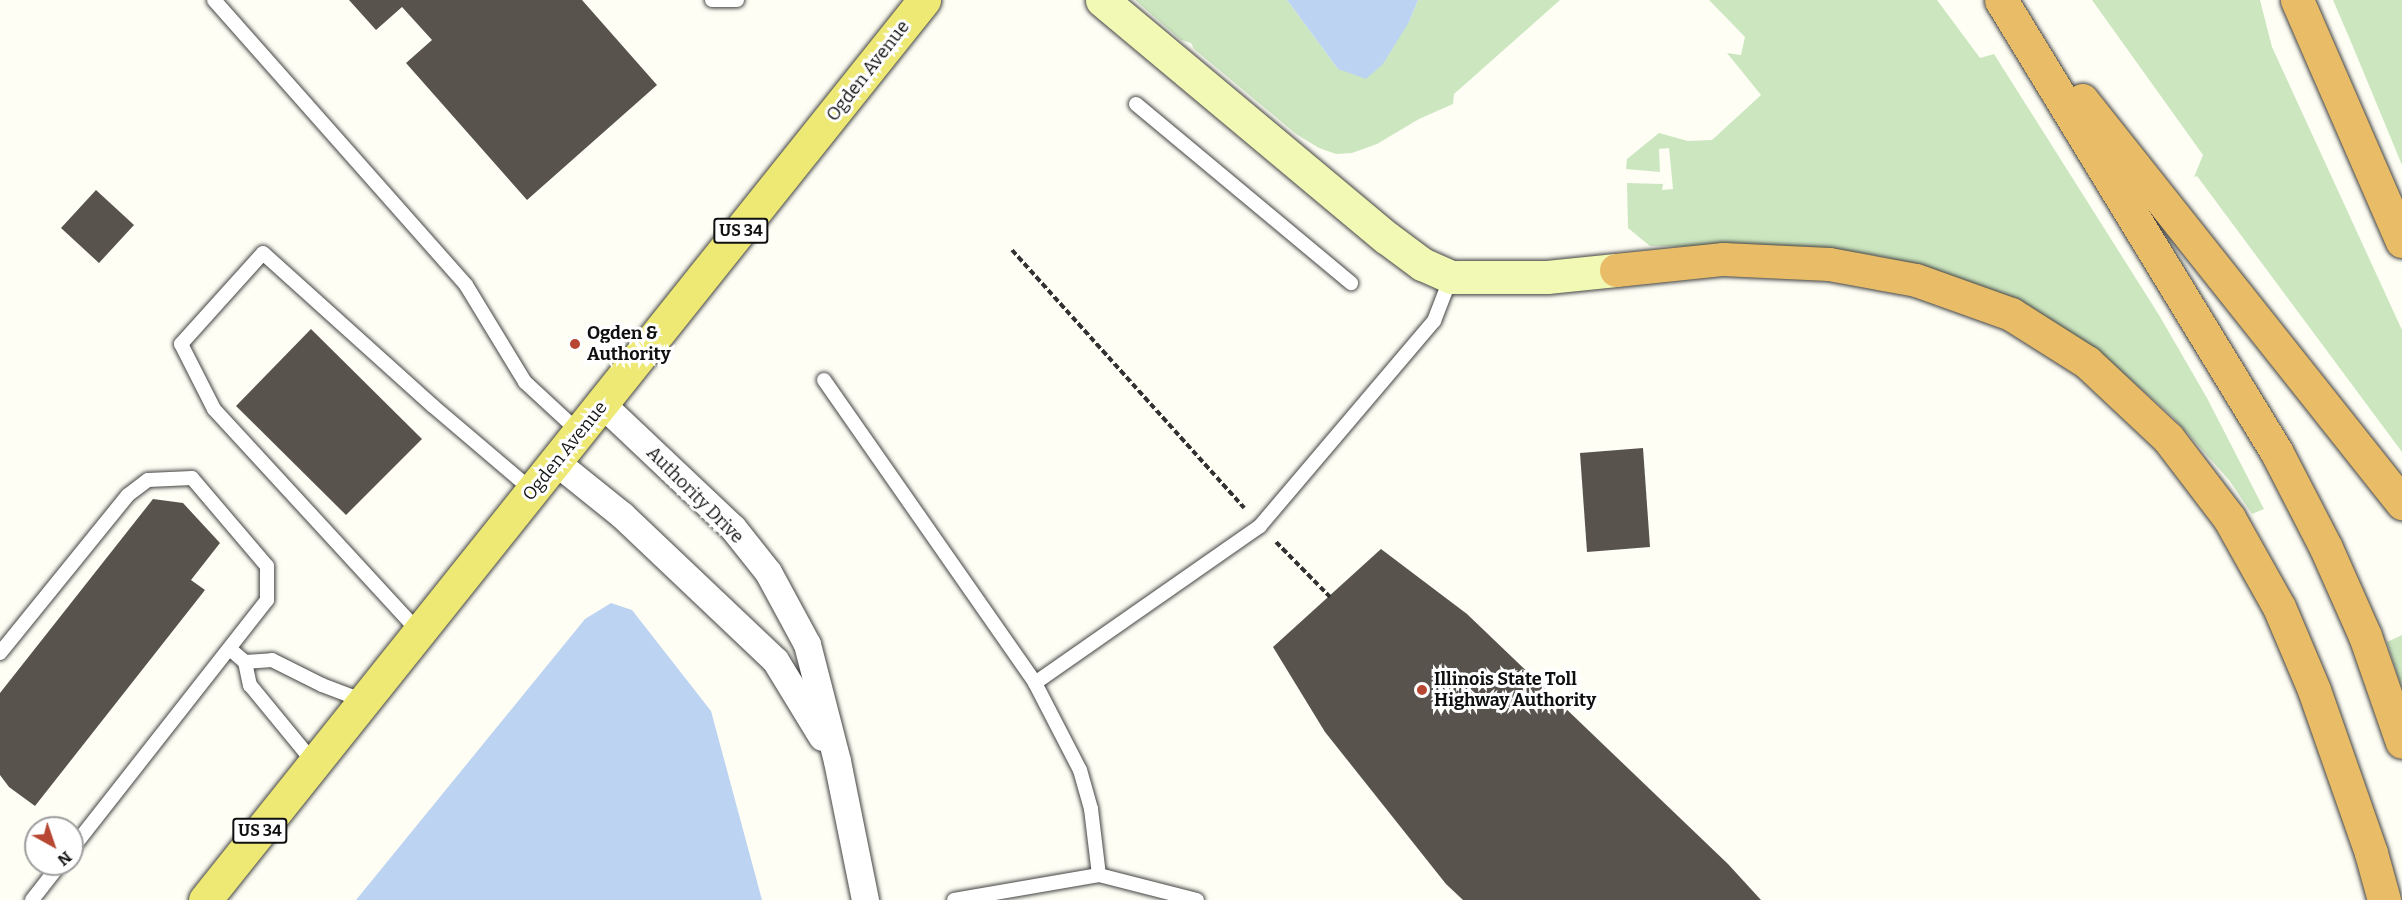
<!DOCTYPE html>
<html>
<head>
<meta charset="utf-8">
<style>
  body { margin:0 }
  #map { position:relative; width:2402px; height:900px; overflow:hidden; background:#fefef5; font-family:Bitter,serif }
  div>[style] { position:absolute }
  .green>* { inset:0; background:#cce7c0 }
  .water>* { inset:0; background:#bdd3f2 }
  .building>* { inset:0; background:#58544d }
  .path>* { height:4px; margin-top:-2px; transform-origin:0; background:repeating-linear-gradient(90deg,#323232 0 6px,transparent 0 9px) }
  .roads { filter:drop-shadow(0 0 2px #434343) drop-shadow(0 0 2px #434343) }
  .lane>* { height:14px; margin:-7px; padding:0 7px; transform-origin:7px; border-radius:7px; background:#fff }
  .street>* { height:27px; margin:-13.5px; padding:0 13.5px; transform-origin:13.5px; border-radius:13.5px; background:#fff }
  .secondary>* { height:33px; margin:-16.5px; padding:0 16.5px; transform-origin:16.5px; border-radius:16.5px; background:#f2f9b5 }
  .primary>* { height:33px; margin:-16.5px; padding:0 16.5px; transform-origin:16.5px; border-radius:16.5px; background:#eee975 }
  .highway>* { height:33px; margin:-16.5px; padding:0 16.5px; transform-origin:16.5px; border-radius:16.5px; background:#e9bd68 }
  .dots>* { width:16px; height:16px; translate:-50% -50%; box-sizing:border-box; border:3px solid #fff; border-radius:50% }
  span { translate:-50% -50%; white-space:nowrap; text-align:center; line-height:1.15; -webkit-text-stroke:6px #fff; paint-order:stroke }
  .shield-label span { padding:2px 4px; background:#fff; border:2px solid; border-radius:4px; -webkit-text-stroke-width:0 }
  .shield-label { font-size:16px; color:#101010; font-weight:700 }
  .street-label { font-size:18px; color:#101010 }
  .poi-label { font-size:18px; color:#101010; font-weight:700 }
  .left { translate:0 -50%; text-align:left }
  .north { position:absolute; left:24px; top:816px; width:60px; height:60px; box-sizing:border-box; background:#fff; border:2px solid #9f9f9f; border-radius:50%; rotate:140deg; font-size:16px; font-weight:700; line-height:24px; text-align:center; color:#101010 }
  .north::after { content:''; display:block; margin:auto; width:21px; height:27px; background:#b74732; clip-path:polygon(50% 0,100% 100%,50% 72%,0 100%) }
</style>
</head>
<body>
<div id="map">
  <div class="green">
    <i style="clip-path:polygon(1135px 0,1287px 0,1338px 69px,1409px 22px,1418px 0,1560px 0,1454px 94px,1453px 104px,1419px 119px,1377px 144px,1352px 153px,1336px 154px,1319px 148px,1296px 134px,1194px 49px,1191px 43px,1181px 40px)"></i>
    <i style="clip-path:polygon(1709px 0,1937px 0,1980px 58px,1994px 54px,2159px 315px,2207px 398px,2264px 509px,2252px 514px,2229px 480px,2172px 416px,2107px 359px,1948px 276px,1884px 257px,1834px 249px,1650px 246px,1628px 228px,1627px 183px,1663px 184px,1662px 190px,1673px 189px,1669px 148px,1659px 149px,1660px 172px,1626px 169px,1627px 159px,1659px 133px,1688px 141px,1712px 140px,1761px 95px,1727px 53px,1741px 55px,1745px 37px)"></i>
    <i style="clip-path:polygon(2092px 0,2260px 0,2272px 47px,2402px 330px,2402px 452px,2197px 176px,2194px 177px,2203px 155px)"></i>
    <i style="clip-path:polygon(2333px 0,2402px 0,2402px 165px,2351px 42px)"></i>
    <i style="clip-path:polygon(2402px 635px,2402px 688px,2387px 642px)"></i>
  </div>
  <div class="water">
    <i style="clip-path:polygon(1287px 0,1418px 0,1409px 22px,1383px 64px,1366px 79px,1338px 69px)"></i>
    <i style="clip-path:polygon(611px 603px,632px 610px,711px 711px,762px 900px,356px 900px,585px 619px)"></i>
  </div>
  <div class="building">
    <i style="clip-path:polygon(349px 0,582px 0,657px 85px,527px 200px,406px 63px,432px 40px,402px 7px,376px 30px)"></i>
    <i style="clip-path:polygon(96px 190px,134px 225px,99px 263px,61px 228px)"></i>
    <i style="clip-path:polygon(311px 329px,422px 439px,346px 515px,236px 406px)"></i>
    <i style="clip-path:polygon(1643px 448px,1650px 547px,1587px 552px,1580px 453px)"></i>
    <i style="clip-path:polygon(153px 499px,183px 503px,220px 543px,191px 580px,205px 590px,35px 806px,9px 787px,0 775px,0 693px)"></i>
    <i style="clip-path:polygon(1381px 549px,1467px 614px,1728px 864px,1761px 900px,1463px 900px,1446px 884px,1325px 732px,1273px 647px)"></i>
  </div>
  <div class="path">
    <i style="left:1012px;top:250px;width:347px;rotate:48deg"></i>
    <i style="left:1276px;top:542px;width:77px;rotate:45.5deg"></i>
  </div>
  <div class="roads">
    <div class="lane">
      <i style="left:214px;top:0;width:380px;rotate:48.5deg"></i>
      <i style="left:466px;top:285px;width:114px;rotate:58.7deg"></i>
      <i style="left:525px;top:382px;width:75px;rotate:42.8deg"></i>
      <i style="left:712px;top:0;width:25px"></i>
      <i style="left:1136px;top:104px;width:280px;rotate:39.8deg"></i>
      <i style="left:824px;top:380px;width:369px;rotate:55.1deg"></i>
      <i style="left:1035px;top:683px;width:98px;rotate:62.7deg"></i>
      <i style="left:1080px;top:770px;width:41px;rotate:74.2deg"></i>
      <i style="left:1091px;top:809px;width:66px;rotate:83.1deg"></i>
      <i style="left:419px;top:632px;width:303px;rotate:-132.6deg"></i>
      <i style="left:214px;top:409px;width:73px;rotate:-116.9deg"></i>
      <i style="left:181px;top:344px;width:122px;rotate:-48deg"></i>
      <i style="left:263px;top:253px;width:229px;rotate:42deg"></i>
      <i style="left:433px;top:406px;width:131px;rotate:40.4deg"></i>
      <i style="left:230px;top:649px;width:20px;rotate:41deg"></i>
      <i style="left:245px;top:662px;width:24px;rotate:78deg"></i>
      <i style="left:250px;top:685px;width:101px;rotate:50.6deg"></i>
      <i style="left:0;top:653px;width:203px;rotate:-51deg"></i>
      <i style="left:128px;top:495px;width:25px;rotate:-37deg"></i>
      <i style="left:148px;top:480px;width:44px;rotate:-2.6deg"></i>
      <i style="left:192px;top:478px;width:116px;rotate:49.6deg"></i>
      <i style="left:267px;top:566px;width:34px;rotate:90deg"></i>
      <i style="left:267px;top:600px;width:316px;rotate:128.1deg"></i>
      <i style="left:245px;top:662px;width:27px;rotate:-4deg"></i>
      <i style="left:272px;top:660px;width:56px;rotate:26.6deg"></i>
      <i style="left:322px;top:685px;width:45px;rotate:20.9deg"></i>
      <i style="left:1035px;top:683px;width:274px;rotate:-34.9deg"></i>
      <i style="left:1260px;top:526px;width:269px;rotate:-49.7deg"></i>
      <i style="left:1434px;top:321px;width:47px;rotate:-68.9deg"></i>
      <i style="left:32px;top:900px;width:46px;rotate:-52.1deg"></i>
      <i style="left:954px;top:900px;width:147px;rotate:-9.8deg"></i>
      <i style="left:1099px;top:875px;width:101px;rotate:14.3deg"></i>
    </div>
    <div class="street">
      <i style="left:603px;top:405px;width:179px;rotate:43.4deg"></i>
      <i style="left:733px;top:528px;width:56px;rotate:51.5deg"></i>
      <i style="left:768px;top:572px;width:82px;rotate:61.6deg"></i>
      <i style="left:807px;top:644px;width:121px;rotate:75.6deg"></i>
      <i style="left:837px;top:761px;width:142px;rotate:78.6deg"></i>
      <i style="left:556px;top:462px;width:85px;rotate:38.8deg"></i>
      <i style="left:622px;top:515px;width:211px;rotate:43.5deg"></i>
      <i style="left:775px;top:660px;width:90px;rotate:58.6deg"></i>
    </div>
    <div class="secondary">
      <i style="left:1102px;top:0;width:371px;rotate:39.9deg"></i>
      <i style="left:1387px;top:238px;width:44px;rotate:36.6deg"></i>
      <i style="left:1422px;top:264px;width:32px;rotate:24deg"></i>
      <i style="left:1451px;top:277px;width:96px"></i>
      <i style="left:1547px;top:277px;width:69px;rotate:-5.8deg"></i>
    </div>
    <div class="primary">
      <i style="left:205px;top:900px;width:1152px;rotate:-51.38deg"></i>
    </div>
    <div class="highway">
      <i style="left:2001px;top:0;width:528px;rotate:58.63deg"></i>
      <i style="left:2276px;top:451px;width:109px;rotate:62.7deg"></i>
      <i style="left:2326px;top:548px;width:96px;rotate:66.1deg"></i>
      <i style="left:2365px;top:636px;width:112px;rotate:70.8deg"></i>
      <i style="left:2297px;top:0;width:263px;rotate:66.5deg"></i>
      <i style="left:2082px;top:100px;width:515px;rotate:51.55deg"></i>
      <i style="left:1616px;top:270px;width:108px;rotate:-5.9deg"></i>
      <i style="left:1723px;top:259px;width:106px;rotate:2.7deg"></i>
      <i style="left:1829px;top:264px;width:88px;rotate:10.4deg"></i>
      <i style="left:1916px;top:280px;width:101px;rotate:19.7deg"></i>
      <i style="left:2011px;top:314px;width:90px;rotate:32.3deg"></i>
      <i style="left:2087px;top:362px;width:111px;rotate:43.2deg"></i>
      <i style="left:2168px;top:438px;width:101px;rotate:52.7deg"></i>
      <i style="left:2229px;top:518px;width:102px;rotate:60.7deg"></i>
      <i style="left:2279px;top:607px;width:90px;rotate:67.1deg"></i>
      <i style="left:2314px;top:690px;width:173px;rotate:70.7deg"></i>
      <i style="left:2371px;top:853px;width:49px;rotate:74.5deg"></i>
    </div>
  </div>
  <div class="dots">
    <i style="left:575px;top:344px;background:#b74732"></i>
    <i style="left:1422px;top:690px;background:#b74732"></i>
  </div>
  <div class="shield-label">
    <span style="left:741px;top:231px">US 34</span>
    <span style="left:260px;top:831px">US 34</span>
  </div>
  <div class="street-label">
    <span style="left:868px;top:71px;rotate:-52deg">Ogden Avenue</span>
    <span style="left:565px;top:451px;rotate:-51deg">Ogden Avenue</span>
    <span style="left:695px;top:495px;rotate:45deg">Authority Drive</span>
  </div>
  <div class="poi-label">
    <span class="left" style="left:587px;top:344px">Ogden &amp;<br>Authority</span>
    <span class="left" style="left:1434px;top:690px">Illinois State Toll<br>Highway Authority</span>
  </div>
  <div class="north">N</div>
</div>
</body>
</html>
